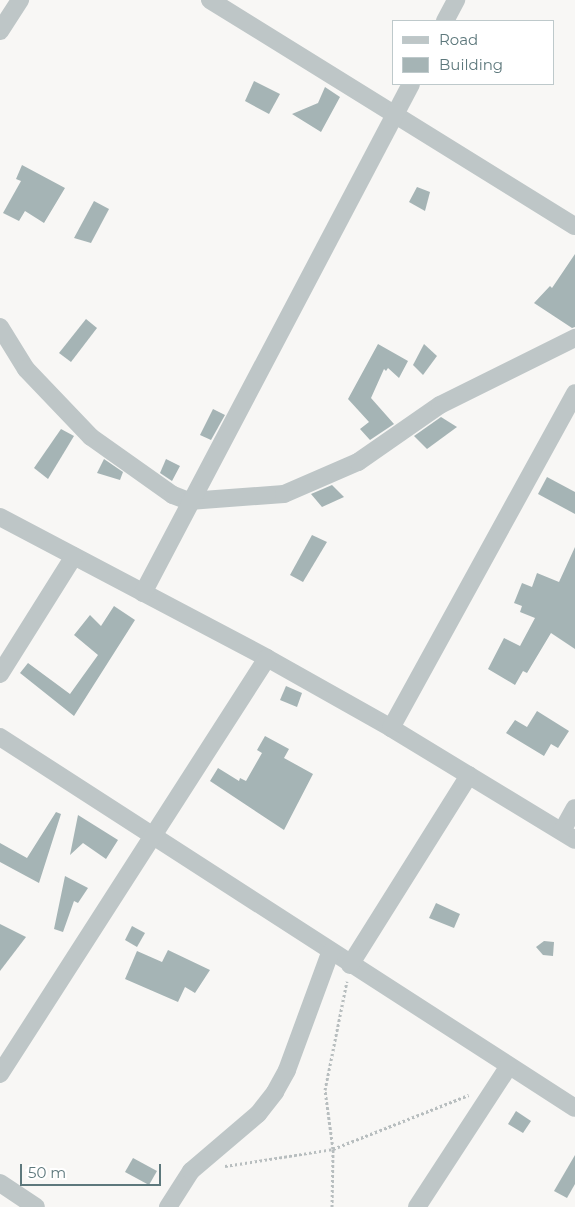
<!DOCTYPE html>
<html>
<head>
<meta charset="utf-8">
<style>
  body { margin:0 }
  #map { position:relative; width:575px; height:1207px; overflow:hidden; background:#f8f7f5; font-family:Montserrat,sans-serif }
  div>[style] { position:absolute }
  .building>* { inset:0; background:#a5b4b5 }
  .path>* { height:3px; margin-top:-1.5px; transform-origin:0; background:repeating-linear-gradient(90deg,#b8bebf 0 2.5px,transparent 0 5px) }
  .street>* { height:18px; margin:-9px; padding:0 9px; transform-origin:9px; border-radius:9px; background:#bec6c7 }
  span { translate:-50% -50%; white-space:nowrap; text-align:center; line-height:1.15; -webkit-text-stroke:5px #fff; paint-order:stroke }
  .legend { position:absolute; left:392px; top:20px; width:162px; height:65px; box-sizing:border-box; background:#fff; border:1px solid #bec9cb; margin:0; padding:6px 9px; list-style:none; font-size:15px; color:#5d787c }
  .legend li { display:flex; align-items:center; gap:10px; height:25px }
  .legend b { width:25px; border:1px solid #bec9cb }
  .scale { position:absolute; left:20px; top:1164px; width:141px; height:22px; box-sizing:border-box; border:2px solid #5d787c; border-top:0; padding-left:6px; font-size:15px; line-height:18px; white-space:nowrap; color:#5d787c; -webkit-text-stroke:4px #fff; paint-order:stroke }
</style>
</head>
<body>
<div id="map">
  <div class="building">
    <i style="clip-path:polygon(254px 81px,280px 94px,269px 114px,245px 101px)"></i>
    <i style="clip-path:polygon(325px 87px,340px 97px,321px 132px,292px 114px,318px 103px)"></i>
    <i style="clip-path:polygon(22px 165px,65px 188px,44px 223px,25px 211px,19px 221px,3px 213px,21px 181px,16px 179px)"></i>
    <i style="clip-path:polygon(417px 187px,430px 192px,425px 211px,409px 202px)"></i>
    <i style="clip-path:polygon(94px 201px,109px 209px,91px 243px,74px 238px)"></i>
    <i style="clip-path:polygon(575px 254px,575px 327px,572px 328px,534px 303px,550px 286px,552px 288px)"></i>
    <i style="clip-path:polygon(86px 319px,97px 328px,71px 362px,59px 353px)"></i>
    <i style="clip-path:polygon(378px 344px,408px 361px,399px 378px,388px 368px,386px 371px,384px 369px,371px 398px,394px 424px,370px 440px,360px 429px,369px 422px,348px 399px)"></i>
    <i style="clip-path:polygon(424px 344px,437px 356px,423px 375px,413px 365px)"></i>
    <i style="clip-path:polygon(213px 409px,225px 415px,211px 440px,200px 435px)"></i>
    <i style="clip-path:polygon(441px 417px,457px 427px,427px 449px,414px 436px)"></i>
    <i style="clip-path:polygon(61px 429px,74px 436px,48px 479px,34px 468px)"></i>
    <i style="clip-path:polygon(104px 459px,123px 472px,120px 480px,97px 473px)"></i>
    <i style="clip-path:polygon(166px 459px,180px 466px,172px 481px,160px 473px)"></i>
    <i style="clip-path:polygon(547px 477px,575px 492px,575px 514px,538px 494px)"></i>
    <i style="clip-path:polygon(332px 485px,344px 497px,322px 507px,311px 494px)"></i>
    <i style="clip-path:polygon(312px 535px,327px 542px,303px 582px,290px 575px)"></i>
    <i style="clip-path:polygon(575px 547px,575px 649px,551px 633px,527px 673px,523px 671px,515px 685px,488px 669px,504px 638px,520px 646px,535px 618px,520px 612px,522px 606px,514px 603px,522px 583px,532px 587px,537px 573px,559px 582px)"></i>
    <i style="clip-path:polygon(114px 606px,135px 620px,74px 716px,20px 673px,28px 663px,70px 694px,98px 655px,74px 635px,90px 615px,101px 626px)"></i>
    <i style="clip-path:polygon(286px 686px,302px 693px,297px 707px,280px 700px)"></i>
    <i style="clip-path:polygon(537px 711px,569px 731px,558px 748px,551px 744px,544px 756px,506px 733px,515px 720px,527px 727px)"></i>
    <i style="clip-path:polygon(265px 736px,289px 749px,284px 758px,313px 774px,284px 830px,210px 781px,218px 768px,239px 781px,240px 778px,246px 781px,262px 753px,257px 750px)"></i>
    <i style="clip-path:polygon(56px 812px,61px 814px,39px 883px,0 862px,0 843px,27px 858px)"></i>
    <i style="clip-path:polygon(78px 815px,118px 840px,106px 859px,83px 843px,70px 855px)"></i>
    <i style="clip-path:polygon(65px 876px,88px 888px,78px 903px,74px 901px,63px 932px,54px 929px)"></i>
    <i style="clip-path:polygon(436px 903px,460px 914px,454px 928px,429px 918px)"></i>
    <i style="clip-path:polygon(0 924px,26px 937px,0 971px)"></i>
    <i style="clip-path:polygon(132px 926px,145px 933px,137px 947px,125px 940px)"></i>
    <i style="clip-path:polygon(544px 941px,554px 942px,553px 956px,543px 955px,536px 947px)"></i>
    <i style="clip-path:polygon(168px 950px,210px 970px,195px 993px,185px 987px,178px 1002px,125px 979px,137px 951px,162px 962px)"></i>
    <i style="clip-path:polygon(516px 1111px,531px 1121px,523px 1133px,508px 1124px)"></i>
    <i style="clip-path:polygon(575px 1155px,575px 1184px,567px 1198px,554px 1191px)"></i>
    <i style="clip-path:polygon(133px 1158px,157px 1171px,149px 1185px,125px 1172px)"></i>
  </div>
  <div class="path">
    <i style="left:225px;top:1166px;width:109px;rotate:-8.9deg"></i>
    <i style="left:333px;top:1149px;width:146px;rotate:-21.7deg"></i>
    <i style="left:332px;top:1207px;width:58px;rotate:-89deg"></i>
    <i style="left:333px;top:1149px;width:60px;rotate:-97.7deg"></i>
    <i style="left:325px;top:1090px;width:111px;rotate:-78.6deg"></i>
  </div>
  <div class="street">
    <i style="left:210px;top:0;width:429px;rotate:31.8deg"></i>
    <i style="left:445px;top:21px;width:24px;rotate:-62deg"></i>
    <i style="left:0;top:31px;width:37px;rotate:-57deg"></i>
    <i style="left:0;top:327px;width:49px;rotate:58.2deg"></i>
    <i style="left:26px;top:369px;width:94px;rotate:46.3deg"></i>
    <i style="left:91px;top:437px;width:100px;rotate:35.3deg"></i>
    <i style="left:173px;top:495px;width:17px;rotate:21deg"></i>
    <i style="left:189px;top:501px;width:95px;rotate:-4.2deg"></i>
    <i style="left:284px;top:494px;width:81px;rotate:-23.4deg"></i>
    <i style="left:358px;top:462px;width:100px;rotate:-34.8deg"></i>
    <i style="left:440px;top:405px;width:151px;rotate:-26.4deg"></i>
    <i style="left:0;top:517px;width:302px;rotate:27.8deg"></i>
    <i style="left:267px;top:658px;width:142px;rotate:29.4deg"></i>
    <i style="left:391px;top:728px;width:215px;rotate:31.3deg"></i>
    <i style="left:143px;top:593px;width:575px;rotate:-62.23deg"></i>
    <i style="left:0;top:674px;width:139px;rotate:-57.9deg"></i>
    <i style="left:391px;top:728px;width:382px;rotate:-61.2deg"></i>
    <i style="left:0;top:737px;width:684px;rotate:32.83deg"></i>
    <i style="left:562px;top:831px;width:26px;rotate:-61deg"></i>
    <i style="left:350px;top:965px;width:224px;rotate:-57.9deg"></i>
    <i style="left:0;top:1074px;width:494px;rotate:-57.3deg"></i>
    <i style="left:0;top:1183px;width:43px;rotate:33.7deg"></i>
    <i style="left:168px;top:1207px;width:43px;rotate:-57.4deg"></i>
    <i style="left:191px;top:1171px;width:88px;rotate:-40.4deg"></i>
    <i style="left:258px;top:1114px;width:28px;rotate:-52deg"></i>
    <i style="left:275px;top:1092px;width:25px;rotate:-61deg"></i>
    <i style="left:287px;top:1070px;width:125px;rotate:-69.8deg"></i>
    <i style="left:417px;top:1207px;width:168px;rotate:-56.9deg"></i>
  </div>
  <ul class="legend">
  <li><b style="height:6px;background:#bec6c7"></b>Road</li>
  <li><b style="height:14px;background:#a5b4b5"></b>Building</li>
  </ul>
  <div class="scale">50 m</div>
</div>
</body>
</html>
